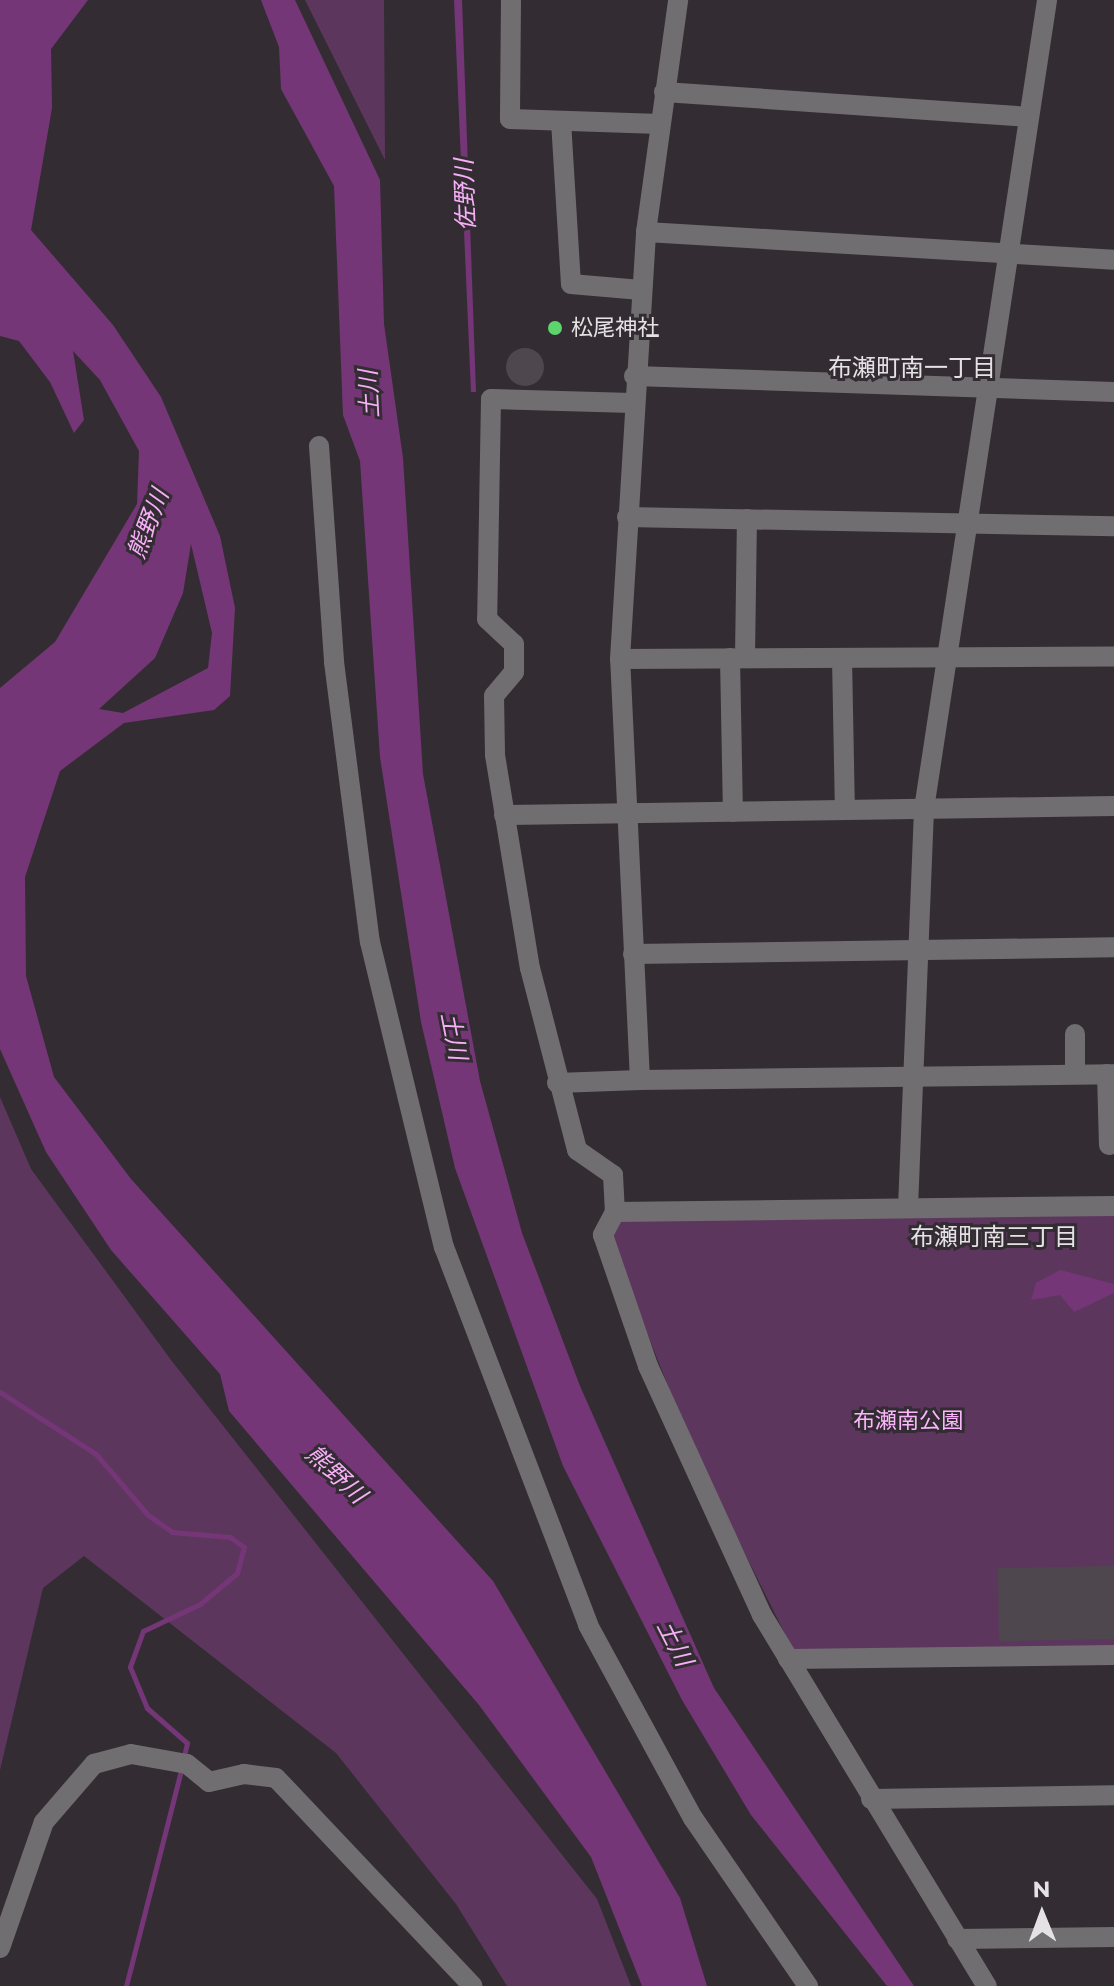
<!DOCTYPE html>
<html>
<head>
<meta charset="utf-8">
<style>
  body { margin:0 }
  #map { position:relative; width:1114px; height:1986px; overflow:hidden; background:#332d33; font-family:Montserrat,"Noto Sans JP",sans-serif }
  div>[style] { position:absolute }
  .green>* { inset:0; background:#5d365e }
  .water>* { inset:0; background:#753677 }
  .stream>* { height:5px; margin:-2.5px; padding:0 2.5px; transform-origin:2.5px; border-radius:2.5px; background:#753677 }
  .building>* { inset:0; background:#4e484e }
  .round { border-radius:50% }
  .minor>* { height:20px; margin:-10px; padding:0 10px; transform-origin:10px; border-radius:10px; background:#716e71 }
  .dots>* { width:22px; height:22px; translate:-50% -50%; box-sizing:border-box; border:4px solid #332d33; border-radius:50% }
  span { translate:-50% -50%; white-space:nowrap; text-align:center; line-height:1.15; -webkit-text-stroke:6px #332d33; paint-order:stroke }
  .poi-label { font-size:22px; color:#e5e2e5 }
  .left { translate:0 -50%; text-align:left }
  .park-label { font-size:22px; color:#fcb5fd }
  .water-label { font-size:24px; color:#f6aff7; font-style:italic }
  .neighbourhood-label { font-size:24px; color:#e5e2e5 }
  .north { position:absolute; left:1002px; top:1874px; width:80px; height:80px; -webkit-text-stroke:6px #332d33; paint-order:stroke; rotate:359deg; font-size:22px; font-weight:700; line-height:32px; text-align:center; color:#e5e2e5 }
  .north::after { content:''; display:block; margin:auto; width:28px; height:36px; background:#e5e2e5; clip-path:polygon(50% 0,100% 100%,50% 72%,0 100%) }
</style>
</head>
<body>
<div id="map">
  <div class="green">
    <i style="clip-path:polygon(305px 0,384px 0,385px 160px)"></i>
    <i style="clip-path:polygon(0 1097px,31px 1169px,171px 1360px,597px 1899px,631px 1986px,507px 1986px,456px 1904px,336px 1753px,84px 1556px,43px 1588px,0 1770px)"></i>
    <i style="clip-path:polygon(1114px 1213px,1114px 1647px,793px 1650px,692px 1447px,609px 1236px,623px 1218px)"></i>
  </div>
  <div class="water">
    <i style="clip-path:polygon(evenodd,0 0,88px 0,51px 49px,52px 108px,31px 230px,113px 325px,161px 397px,220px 536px,235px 608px,230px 696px,214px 710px,124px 723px,60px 771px,25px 877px,26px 976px,54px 1077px,131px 1179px,493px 1581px,680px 1898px,707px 1986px,642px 1986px,591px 1857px,479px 1705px,229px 1411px,220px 1374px,111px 1250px,46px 1152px,0 1049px,0 688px,55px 642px,137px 504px,139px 451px,100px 380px,73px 351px,84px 420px,74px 433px,50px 382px,19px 341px,0 336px,0 0,191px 544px,212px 633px,208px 668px,123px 713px,99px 709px,155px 658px,183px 593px,191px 544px)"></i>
    <i style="clip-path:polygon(261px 0,295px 0,380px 180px,384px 324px,403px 458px,423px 774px,480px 1081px,522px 1233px,580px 1386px,714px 1688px,914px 1986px,887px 1986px,751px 1815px,682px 1700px,563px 1466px,455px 1168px,421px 1022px,380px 757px,360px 461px,343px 415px,334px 186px,281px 89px,279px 47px)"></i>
    <i style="clip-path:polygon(454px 0,462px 0,476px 392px,471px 392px)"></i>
    <i style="clip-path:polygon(1060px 1270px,1114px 1284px,1114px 1293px,1074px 1312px,1060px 1295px,1031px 1300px,1036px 1283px)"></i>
  </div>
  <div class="stream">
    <i style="left:0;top:1392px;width:114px;rotate:32.9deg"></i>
    <i style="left:96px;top:1454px;width:80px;rotate:49.6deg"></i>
    <i style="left:148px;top:1515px;width:29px;rotate:35deg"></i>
    <i style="left:172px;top:1532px;width:58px;rotate:4.9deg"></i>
    <i style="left:230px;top:1537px;width:17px;rotate:36deg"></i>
    <i style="left:244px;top:1547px;width:27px;rotate:105deg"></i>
    <i style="left:237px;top:1573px;width:48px;rotate:140deg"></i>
    <i style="left:200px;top:1604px;width:63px;rotate:154.7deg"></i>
    <i style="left:143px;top:1631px;width:38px;rotate:110deg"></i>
    <i style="left:130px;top:1667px;width:44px;rotate:67.5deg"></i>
    <i style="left:147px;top:1708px;width:53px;rotate:41.2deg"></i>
    <i style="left:187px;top:1743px;width:17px;rotate:103deg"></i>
    <i style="left:126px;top:1986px;width:223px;rotate:-75.7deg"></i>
  </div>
  <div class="building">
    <i class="round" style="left:506px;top:348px;width:38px;height:38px"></i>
    <i style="clip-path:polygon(1114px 1566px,1114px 1639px,999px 1641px,998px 1568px)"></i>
  </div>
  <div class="minor">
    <i style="left:511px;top:0;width:119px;rotate:90.5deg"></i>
    <i style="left:510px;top:119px;width:150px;rotate:1.9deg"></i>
    <i style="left:664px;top:92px;width:365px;rotate:3.9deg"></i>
    <i style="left:561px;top:121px;width:163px;rotate:86.5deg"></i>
    <i style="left:571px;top:284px;width:70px;rotate:4.9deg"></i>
    <i style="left:646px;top:232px;width:469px;rotate:3.4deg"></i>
    <i style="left:634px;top:376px;width:480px;rotate:1.9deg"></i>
    <i style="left:632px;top:403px;width:141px;rotate:-178.4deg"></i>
    <i style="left:491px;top:399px;width:220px;rotate:91deg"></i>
    <i style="left:487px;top:619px;width:37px;rotate:43deg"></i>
    <i style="left:514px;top:644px;width:28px;rotate:90deg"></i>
    <i style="left:514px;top:672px;width:31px;rotate:130deg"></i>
    <i style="left:494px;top:696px;width:59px;rotate:89deg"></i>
    <i style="left:495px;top:755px;width:216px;rotate:80.7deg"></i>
    <i style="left:530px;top:968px;width:188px;rotate:75.5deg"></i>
    <i style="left:577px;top:1150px;width:44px;rotate:34.8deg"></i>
    <i style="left:613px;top:1175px;width:37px;rotate:87deg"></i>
    <i style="left:615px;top:1212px;width:26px;rotate:118deg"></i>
    <i style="left:603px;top:1235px;width:139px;rotate:71deg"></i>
    <i style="left:648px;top:1366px;width:274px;rotate:65.4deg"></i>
    <i style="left:762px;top:1615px;width:434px;rotate:58.8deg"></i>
    <i style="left:319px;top:446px;width:217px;rotate:86deg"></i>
    <i style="left:334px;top:662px;width:282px;rotate:82.7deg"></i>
    <i style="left:370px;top:942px;width:314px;rotate:76.4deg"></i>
    <i style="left:444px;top:1247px;width:404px;rotate:69.1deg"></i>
    <i style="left:588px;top:1625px;width:220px;rotate:61.5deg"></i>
    <i style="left:693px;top:1818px;width:204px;rotate:55.6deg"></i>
    <i style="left:627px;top:517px;width:487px;rotate:1.1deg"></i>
    <i style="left:730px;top:658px;width:154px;rotate:88.9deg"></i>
    <i style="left:745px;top:658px;width:139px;rotate:-89.2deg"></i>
    <i style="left:842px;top:658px;width:152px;rotate:88.9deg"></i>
    <i style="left:620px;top:659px;width:494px;rotate:-0.3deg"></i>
    <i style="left:504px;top:815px;width:610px;rotate:-0.85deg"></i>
    <i style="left:633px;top:954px;width:481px;rotate:-0.8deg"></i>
    <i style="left:1075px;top:1074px;width:40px;rotate:-90deg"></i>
    <i style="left:1107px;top:1074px;width:71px;rotate:88.4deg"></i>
    <i style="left:640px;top:1080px;width:474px;rotate:-0.7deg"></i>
    <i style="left:557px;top:1083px;width:83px;rotate:-2.1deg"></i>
    <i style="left:640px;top:1080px;width:421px;rotate:-92.7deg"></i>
    <i style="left:620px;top:659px;width:428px;rotate:-86.5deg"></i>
    <i style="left:646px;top:232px;width:234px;rotate:-82.1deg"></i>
    <i style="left:908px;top:1208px;width:399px;rotate:-87.7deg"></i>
    <i style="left:924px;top:809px;width:818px;rotate:-81.35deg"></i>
    <i style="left:615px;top:1212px;width:499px;rotate:-0.7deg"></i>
    <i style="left:788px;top:1659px;width:326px;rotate:-0.7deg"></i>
    <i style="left:871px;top:1799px;width:243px;rotate:-0.9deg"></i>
    <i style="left:957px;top:1939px;width:157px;rotate:-0.7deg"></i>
    <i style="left:0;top:1948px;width:133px;rotate:-70.8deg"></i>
    <i style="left:44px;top:1822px;width:77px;rotate:-49.2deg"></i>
    <i style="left:94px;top:1764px;width:38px;rotate:-15deg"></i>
    <i style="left:131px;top:1754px;width:57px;rotate:10.1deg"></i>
    <i style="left:187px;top:1764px;width:28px;rotate:39deg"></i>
    <i style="left:209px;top:1782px;width:36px;rotate:-13deg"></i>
    <i style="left:244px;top:1774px;width:32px;rotate:7deg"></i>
    <i style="left:276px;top:1778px;width:286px;rotate:46.6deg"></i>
  </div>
  <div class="dots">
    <i style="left:555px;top:328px;background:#5dd56d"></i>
  </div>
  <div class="poi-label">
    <span class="left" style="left:571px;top:328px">松尾神社</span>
  </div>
  <div class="park-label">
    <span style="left:908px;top:1421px">布瀬南公園</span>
  </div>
  <div class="water-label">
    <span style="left:465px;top:195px;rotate:-92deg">佐野川</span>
    <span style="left:369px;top:394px;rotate:-93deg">土川</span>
    <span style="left:148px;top:524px;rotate:-69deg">熊野川</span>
    <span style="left:454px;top:1036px;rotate:79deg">土川</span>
    <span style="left:336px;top:1474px;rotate:43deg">熊野川</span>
    <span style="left:675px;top:1643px;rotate:63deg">土川</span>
  </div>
  <div class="neighbourhood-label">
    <span style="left:912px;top:368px">布瀬町南一丁目</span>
    <span style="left:994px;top:1237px">布瀬町南三丁目</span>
  </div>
  <div class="north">N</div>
</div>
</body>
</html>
